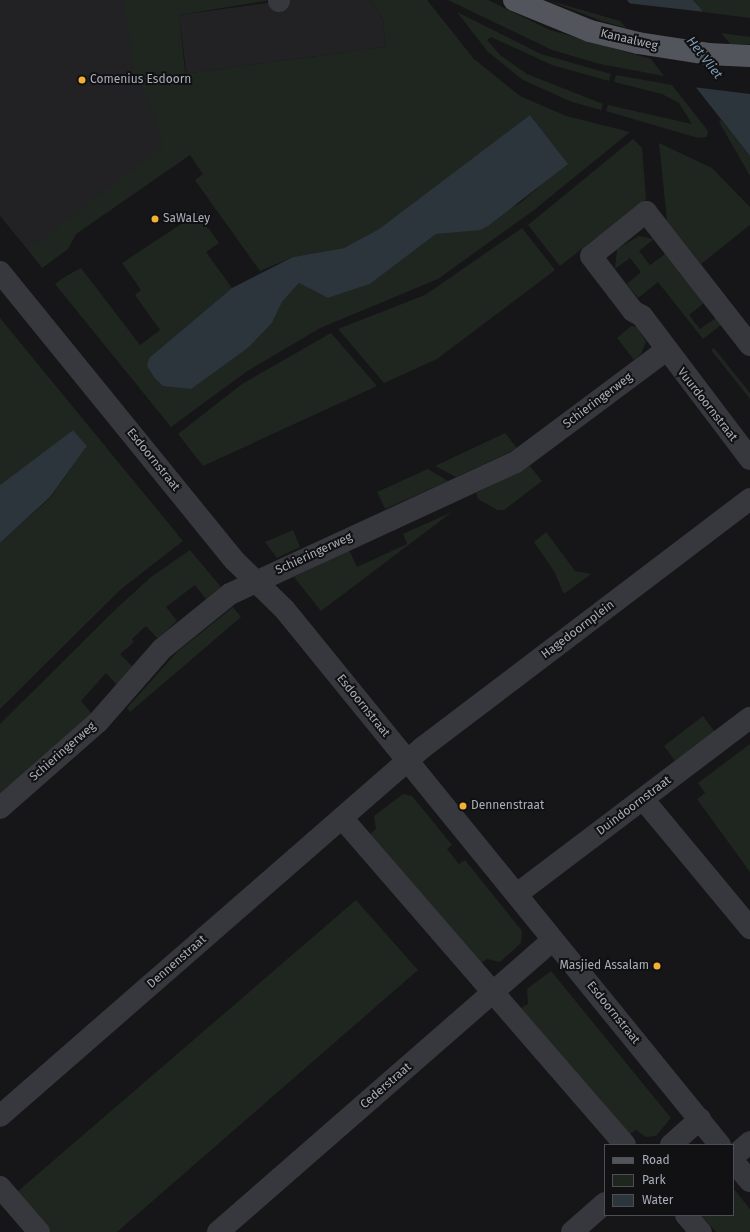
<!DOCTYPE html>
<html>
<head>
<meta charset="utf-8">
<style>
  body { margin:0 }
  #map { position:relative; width:750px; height:1232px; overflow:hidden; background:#161618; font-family:"Fira Sans",sans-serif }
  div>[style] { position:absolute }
  .built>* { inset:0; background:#222225 }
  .green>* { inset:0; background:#1e261f }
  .water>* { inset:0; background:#2c353c }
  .pier>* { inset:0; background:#161618 }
  .minor>* { height:22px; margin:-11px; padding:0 11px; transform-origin:11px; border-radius:11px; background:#37383d }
  .major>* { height:22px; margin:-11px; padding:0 11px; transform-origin:11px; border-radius:11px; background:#53555c }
  .dots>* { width:11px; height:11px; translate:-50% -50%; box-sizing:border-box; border:2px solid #111113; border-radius:50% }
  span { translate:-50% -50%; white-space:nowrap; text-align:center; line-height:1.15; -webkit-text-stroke:4px #111113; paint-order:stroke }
  .street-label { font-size:12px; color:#a8adb8 }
  .poi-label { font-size:12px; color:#a8adb8 }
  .left { translate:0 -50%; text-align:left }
  .right { translate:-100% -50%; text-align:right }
  .water-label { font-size:13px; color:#7f9bb3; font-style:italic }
  .legend { position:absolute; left:604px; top:1144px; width:130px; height:72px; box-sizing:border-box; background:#111113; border:1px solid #4d4f55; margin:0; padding:5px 7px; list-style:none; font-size:12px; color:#a8adb8 }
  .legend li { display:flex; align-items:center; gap:8px; height:20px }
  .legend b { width:20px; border:1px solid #4d4f55 }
</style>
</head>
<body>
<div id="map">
  <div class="built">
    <i style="clip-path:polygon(0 0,150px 0,178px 161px,37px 261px,0 216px)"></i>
    <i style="clip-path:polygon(290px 0,370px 0,383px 19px,386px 47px,190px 73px,186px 71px,179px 15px)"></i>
  </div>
  <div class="green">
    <i style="clip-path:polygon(124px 0,271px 0,179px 15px,185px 71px,190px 73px,386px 47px,383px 19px,370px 0,427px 0,474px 59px,520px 96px,566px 116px,630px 132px,534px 210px,438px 279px,320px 328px,246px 372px,171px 427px,55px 284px,66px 276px,81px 268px,140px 345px,160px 330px,135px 295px,141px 290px,122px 263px,198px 213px,219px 243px,206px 252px,232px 288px,149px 358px,234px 356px,249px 347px,272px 323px,282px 302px,299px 283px,328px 298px,370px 284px,436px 234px,455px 231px,519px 204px,567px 163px,530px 115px,379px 229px,344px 248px,293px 257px,260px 271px,195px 180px,203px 174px,190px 155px,76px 234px,68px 249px,42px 268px,28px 250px,163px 146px,147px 95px,135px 78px)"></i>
    <i style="clip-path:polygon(448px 0,488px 0,550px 30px,651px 59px,664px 76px,600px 64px,552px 50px)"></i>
    <i style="clip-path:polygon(547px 0,620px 21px,626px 28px,602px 21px)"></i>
    <i style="clip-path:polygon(693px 0,750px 0,750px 18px,703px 12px)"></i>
    <i style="clip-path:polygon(457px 12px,541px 54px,611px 74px,609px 81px,584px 74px,552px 65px,491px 37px,487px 40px,500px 55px,527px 74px,603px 104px,601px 110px,572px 102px,523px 80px,488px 52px)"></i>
    <i style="clip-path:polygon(721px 33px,750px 37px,750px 44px,730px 44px)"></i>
    <i style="clip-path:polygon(616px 75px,672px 85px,708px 131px,707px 137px,698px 138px,606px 111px,608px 105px,692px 124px,679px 103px,662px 94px,614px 82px)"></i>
    <i style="clip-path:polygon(721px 120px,750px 156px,750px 176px,719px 122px)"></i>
    <i style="clip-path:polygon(633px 139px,642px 148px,646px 199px,560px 266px,528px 225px)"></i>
    <i style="clip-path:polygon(659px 143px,712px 168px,750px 207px,750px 225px,701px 264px,667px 221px)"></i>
    <i style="clip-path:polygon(522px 228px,555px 270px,437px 359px,384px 383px,338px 329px,425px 295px)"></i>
    <i style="clip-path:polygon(639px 236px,654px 239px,639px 251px,650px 265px,665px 254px,704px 303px,689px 315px,700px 329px,716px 318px,721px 325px,703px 339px,658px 282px,638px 298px,627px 284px,641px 272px,630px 258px,615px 269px,617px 249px)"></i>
    <i style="clip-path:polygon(0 318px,183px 541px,120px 590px,0 709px,0 543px,50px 498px,87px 446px,73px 430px,0 485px)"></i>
    <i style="clip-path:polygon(631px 326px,637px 327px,646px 342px,641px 354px,634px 360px,617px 338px)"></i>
    <i style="clip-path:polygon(331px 333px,377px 386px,203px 466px,178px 434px,242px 384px)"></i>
    <i style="clip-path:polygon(714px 348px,750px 393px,750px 399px,711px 350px)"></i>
    <i style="clip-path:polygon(505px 433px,517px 448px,512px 451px,456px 477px,435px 466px)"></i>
    <i style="clip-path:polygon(530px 466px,542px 481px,504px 510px,497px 510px,478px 499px,476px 493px)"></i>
    <i style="clip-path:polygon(428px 469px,448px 481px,385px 509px,377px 492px)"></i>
    <i style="clip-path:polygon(452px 512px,321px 611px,294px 577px,349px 550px,357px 567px,407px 544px,403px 534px)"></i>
    <i style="clip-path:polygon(293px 530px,300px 547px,277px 558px,265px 542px)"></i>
    <i style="clip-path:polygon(546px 532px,575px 571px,591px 574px,564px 594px,554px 571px,534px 542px)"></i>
    <i style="clip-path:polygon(190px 550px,221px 587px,206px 599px,195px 585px,166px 607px,177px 621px,158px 639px,146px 626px,132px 639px,134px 642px,120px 654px,133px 667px,117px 685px,106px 673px,81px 701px,92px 714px,0 793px,0 724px,117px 608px,151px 577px)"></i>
    <i style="clip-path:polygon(233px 607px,241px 617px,130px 712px,127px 708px,177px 652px)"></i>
    <i style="clip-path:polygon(703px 716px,715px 732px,675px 761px,664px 746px)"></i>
    <i style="clip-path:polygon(750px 744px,750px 872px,697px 799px,705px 793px,698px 783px)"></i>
    <i style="clip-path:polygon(403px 794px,412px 796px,452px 845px,447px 849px,459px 864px,465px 860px,522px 931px,521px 943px,500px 962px,487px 959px,481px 963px,370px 834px,376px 829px,374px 816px)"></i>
    <i style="clip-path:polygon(356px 900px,418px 970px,117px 1232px,51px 1232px,17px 1192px)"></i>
    <i style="clip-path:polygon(551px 971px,671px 1118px,656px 1136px,646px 1137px,636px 1130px,630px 1134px,521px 1008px,528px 1004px,527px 989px)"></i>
    <i style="clip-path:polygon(733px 1188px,750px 1209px,750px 1232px,716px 1232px,701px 1215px,733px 1215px)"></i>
  </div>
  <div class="water">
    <i style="clip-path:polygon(627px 0,693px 0,700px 8px,750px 73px,750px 156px)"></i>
    <i style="clip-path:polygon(530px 115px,568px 164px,488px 226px,480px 230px,436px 234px,370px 284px,328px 298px,299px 283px,282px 302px,272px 323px,249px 347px,191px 389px,163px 386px,154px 377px,147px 366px,149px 358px,232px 288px,293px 257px,344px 248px,379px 229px)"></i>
    <i style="clip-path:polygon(73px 430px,87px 446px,50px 497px,0 543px,0 485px)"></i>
  </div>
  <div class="pier">
    <i style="clip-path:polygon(626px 3px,705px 12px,750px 70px,750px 94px,693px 87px)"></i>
  </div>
  <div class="minor">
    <i style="left:279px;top:0;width:1px;rotate:90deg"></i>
    <i style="left:0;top:272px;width:372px;rotate:50.9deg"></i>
    <i style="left:235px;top:561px;width:70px;rotate:44.4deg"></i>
    <i style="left:285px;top:610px;width:690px;rotate:50.89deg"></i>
    <i style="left:750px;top:345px;width:169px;rotate:-128deg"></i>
    <i style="left:646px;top:212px;width:70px;rotate:141.3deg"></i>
    <i style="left:591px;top:256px;width:69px;rotate:52.6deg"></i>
    <i style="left:633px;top:311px;width:10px;rotate:29deg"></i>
    <i style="left:642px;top:316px;width:179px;rotate:52.9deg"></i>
    <i style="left:643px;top:799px;width:168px;rotate:50.3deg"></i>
    <i style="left:0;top:808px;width:130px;rotate:-41.3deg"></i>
    <i style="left:98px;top:722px;width:97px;rotate:-48.8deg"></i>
    <i style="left:162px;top:649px;width:87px;rotate:-39deg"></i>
    <i style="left:230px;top:594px;width:315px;rotate:-24.8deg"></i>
    <i style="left:516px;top:462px;width:186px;rotate:-36.7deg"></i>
    <i style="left:342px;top:818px;width:432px;rotate:49.1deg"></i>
    <i style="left:517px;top:894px;width:292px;rotate:-37.1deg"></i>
    <i style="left:0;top:1116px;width:560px;rotate:-41.09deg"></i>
    <i style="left:422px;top:748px;width:412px;rotate:-37.2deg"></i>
    <i style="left:671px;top:1145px;width:39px;rotate:-42deg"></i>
    <i style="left:733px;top:1157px;width:23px;rotate:-41deg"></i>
    <i style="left:733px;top:1161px;width:26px;rotate:50deg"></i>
    <i style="left:0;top:1187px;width:60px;rotate:49.1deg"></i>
    <i style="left:686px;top:1215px;width:23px;rotate:49deg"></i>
    <i style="left:218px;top:1232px;width:444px;rotate:-41.1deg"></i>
    <i style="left:572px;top:1232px;width:44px;rotate:-41.3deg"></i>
  </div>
  <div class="major">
    <i style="left:514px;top:0;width:82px;rotate:22.2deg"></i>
    <i style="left:590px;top:31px;width:49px;rotate:14deg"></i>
    <i style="left:638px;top:43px;width:71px;rotate:8.9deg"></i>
    <i style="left:708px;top:54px;width:42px;rotate:2.7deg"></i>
  </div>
  <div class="dots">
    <i style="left:82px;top:80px;background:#f2b134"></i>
    <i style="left:155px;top:219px;background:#f2b134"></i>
    <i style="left:463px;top:806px;background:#f2b134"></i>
    <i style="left:657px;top:966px;background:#f2b134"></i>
  </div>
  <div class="street-label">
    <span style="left:629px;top:40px;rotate:13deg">Kanaalweg</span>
    <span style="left:598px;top:401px;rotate:-37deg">Schieringerweg</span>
    <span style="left:707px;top:405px;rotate:52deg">Vuurdoornstraat</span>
    <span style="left:153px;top:460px;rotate:51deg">Esdoornstraat</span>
    <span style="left:314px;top:554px;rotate:-25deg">Schieringerweg</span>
    <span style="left:578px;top:630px;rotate:-37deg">Hagedoornplein</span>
    <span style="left:363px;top:706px;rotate:51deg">Esdoornstraat</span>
    <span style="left:63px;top:752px;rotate:-41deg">Schieringerweg</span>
    <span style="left:634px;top:806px;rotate:-37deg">Duindoornstraat</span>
    <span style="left:177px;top:962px;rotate:-41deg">Dennenstraat</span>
    <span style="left:613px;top:1013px;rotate:51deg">Esdoornstraat</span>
    <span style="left:386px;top:1086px;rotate:-41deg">Cederstraat</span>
  </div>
  <div class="poi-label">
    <span class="left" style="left:90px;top:80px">Comenius Esdoorn</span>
    <span class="left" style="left:163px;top:219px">SaWaLey</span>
    <span class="left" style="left:471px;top:806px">Dennenstraat</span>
    <span class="right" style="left:649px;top:966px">Masjied Assalam</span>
  </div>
  <div class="water-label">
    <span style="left:704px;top:58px;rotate:52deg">Het Vliet</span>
  </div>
  <ul class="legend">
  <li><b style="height:5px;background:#53555c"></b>Road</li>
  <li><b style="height:11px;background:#1e261f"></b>Park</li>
  <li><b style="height:11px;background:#2c353c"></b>Water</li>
  </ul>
</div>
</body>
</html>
